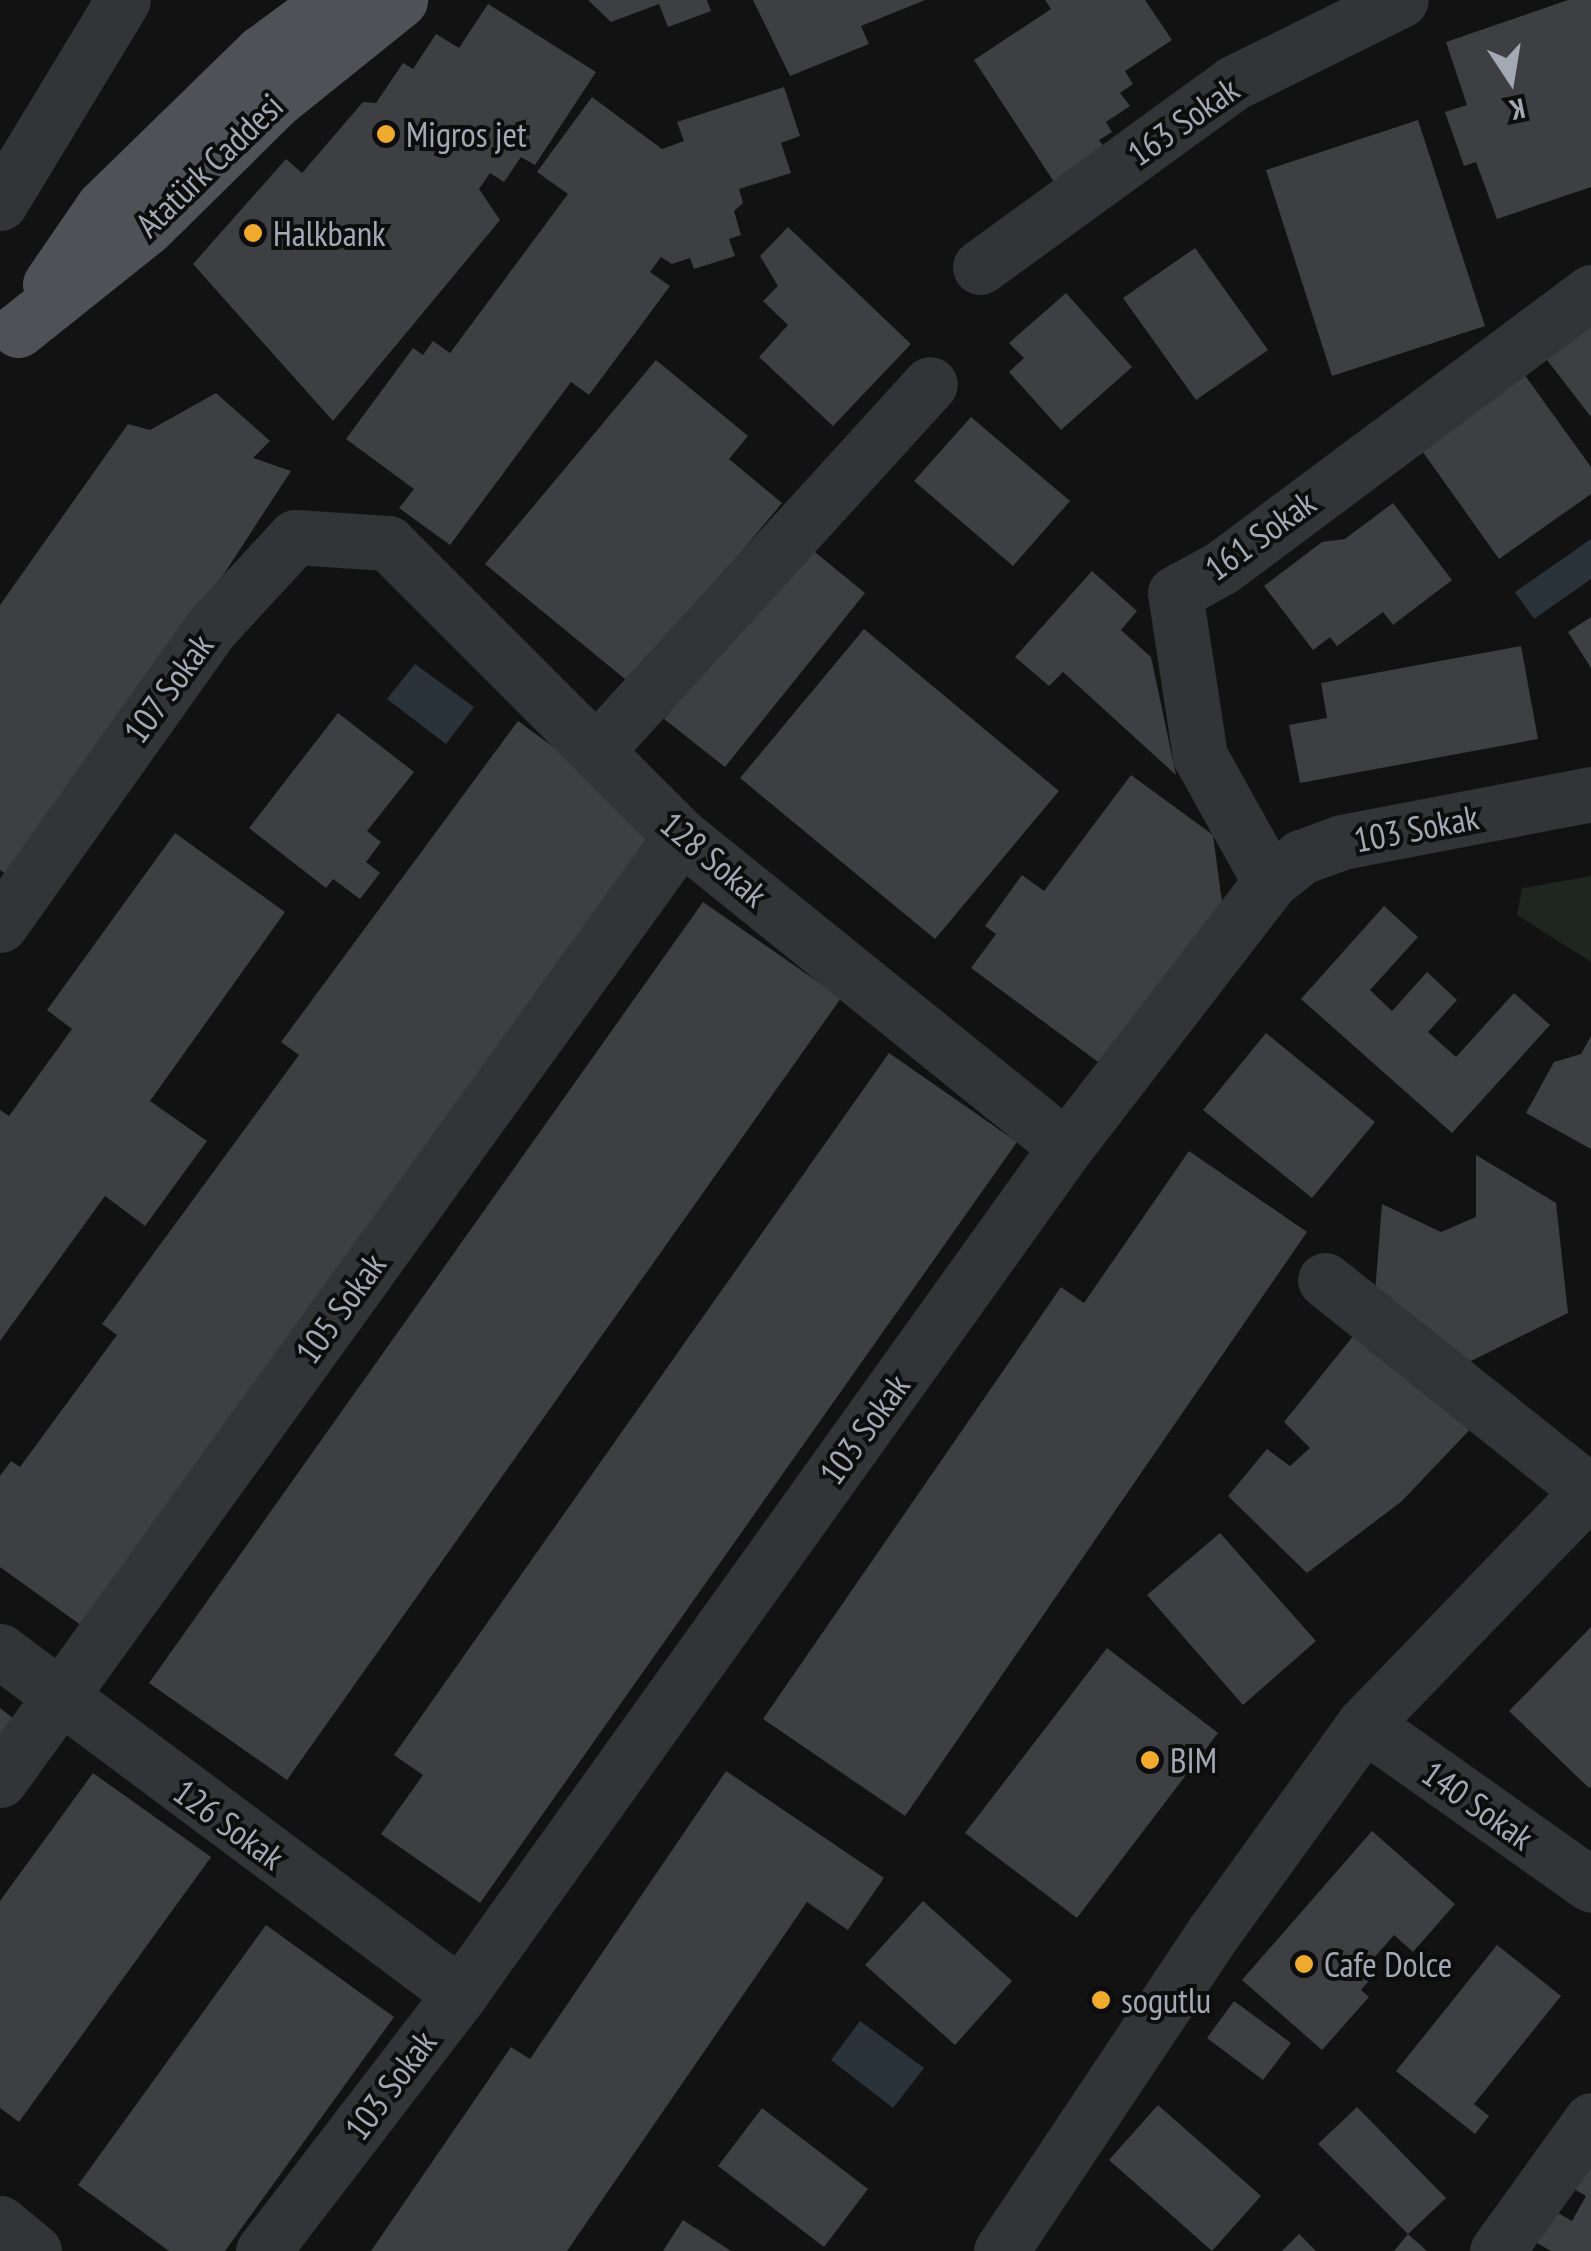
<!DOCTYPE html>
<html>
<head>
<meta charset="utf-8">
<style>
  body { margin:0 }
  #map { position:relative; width:1591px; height:2251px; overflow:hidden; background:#121213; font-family:"PT Sans Narrow",sans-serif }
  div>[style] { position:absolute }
  .green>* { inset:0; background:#1e261f }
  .water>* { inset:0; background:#2a3339 }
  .building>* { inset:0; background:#3e3f43 }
  .minor>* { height:55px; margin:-27.5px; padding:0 27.5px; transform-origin:27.5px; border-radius:27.5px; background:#333438 }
  .major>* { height:55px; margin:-27.5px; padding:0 27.5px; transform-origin:27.5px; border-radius:27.5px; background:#4f5157 }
  .dots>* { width:28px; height:28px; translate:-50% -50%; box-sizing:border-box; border:5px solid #0d0d0e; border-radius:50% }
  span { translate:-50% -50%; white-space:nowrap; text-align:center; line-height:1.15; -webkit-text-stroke:8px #0d0d0e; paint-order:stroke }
  .street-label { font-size:35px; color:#a3a9b4 }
  .poi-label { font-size:35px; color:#a3a9b4 }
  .left { translate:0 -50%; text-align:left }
  .north { position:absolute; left:1461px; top:30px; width:100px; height:100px; -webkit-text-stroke:8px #0d0d0e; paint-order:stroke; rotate:168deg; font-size:28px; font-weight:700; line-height:40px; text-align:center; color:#a3a9b4 }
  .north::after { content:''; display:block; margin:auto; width:35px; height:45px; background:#a3a9b4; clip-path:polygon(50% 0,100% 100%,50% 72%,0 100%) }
</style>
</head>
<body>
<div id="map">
  <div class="green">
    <i style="clip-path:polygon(1591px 876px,1591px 962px,1517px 915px,1522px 888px)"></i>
  </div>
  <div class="water">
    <i style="clip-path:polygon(1591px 539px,1591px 579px,1534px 619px,1515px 592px)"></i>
    <i style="clip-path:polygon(415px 664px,474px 707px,446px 744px,387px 699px)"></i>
    <i style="clip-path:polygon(860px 2021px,924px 2068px,893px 2108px,831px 2060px)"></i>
  </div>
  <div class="building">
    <i style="clip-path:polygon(588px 0,707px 0,711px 11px,668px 27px,659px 4px,611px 22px)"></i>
    <i style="clip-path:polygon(753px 0,925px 0,861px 26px,869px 44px,790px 76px)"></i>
    <i style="clip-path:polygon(1045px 0,1145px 0,1172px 40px,1125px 71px,1133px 84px,1120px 93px,1130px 106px,1106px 122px,1112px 132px,1099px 140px,1107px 152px,1056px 185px,974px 60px,1051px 9px)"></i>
    <i style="clip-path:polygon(1568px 0,1591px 0,1591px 187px,1497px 219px,1476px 162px,1464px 166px,1445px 112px,1467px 105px,1446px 42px)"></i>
    <i style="clip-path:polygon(488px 4px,596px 72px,535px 165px,521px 157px,504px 182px,490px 173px,479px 189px,500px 220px,333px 421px,193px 264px,286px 159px,302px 173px,363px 102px,376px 103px,403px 63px,413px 69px,436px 34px,459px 48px)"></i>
    <i style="clip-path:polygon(784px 87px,800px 136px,781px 143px,791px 173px,739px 189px,743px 203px,734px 211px,741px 235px,729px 239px,735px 256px,694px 269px,690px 258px,672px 264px,661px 257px,650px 272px,670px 286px,589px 395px,571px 382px,450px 545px,399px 508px,414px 489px,346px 439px,413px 348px,423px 355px,433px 341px,450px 353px,568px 194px,537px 172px,592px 97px,662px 149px,684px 141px,677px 122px)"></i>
    <i style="clip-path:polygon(1418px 120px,1485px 326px,1332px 376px,1266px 170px)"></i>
    <i style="clip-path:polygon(788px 227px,911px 344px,833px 426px,759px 357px,788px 325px,763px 301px,778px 286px,760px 256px)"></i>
    <i style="clip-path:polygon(1195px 248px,1268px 350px,1196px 400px,1123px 298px)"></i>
    <i style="clip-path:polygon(1066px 293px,1132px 367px,1061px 430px,1009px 372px,1024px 358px,1009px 343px)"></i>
    <i style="clip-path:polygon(1591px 321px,1591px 417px,1544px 356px)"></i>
    <i style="clip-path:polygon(656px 360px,748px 436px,729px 459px,782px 503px,631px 684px,485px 564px)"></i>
    <i style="clip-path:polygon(1524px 374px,1591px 467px,1591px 494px,1499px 559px,1420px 448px)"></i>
    <i style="clip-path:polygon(216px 393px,270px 441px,253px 458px,291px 471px,167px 661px,8px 876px,0 870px,0 605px,128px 424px,150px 430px)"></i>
    <i style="clip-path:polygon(971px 417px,1070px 501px,1013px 566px,914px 481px)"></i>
    <i style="clip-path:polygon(1393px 503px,1452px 580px,1393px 625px,1383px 612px,1337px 646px,1330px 637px,1313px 650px,1264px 586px,1322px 542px,1345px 539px)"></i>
    <i style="clip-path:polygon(805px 544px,865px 593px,725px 767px,664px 719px)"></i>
    <i style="clip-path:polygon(1092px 571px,1137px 611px,1121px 630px,1151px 657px,1176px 775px,1063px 672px,1049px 686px,1015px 657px)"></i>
    <i style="clip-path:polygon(1591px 617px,1591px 668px,1568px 632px)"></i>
    <i style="clip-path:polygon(864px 629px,1059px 791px,935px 939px,740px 778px)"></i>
    <i style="clip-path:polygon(1521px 646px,1538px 739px,1300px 783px,1289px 725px,1327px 718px,1321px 683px)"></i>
    <i style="clip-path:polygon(338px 713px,414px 772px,367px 831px,381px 842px,366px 862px,380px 873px,360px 899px,333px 879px,326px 888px,249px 828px)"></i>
    <i style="clip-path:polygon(518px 721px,669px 832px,82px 1626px,0 1567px,0 1476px,11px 1461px,20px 1467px,117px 1335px,102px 1324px,299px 1055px,281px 1042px)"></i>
    <i style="clip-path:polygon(1131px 775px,1213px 835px,1224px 917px,1109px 1070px,971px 968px,996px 934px,985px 926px,1022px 875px,1044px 891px)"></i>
    <i style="clip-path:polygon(175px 833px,285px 912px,150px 1101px,207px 1141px,145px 1226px,105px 1196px,0 1341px,0 1110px,9px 1116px,72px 1029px,47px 1010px)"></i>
    <i style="clip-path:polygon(703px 902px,841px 998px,287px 1780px,149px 1683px)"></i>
    <i style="clip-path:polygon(1384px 906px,1418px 937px,1370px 990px,1392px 1011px,1427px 972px,1457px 1000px,1428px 1032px,1456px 1057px,1514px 993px,1550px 1025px,1452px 1133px,1301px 999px)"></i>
    <i style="clip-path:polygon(1266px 1033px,1375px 1122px,1312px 1198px,1203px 1110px)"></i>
    <i style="clip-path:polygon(1591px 1036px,1591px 1149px,1526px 1113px,1554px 1062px,1581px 1054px)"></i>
    <i style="clip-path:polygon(889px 1053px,1017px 1142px,480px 1903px,381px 1834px,423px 1775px,394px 1755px)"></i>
    <i style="clip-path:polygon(1189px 1151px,1307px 1232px,905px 1816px,763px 1719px,1061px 1287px,1084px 1303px)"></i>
    <i style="clip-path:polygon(1476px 1155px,1556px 1203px,1568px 1313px,1469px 1362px,1374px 1306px,1382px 1204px,1441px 1232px,1476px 1217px)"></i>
    <i style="clip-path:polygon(1362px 1325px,1479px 1420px,1402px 1501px,1307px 1573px,1228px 1496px,1267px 1449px,1290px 1466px,1310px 1448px,1284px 1422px)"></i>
    <i style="clip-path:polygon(1220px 1533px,1316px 1641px,1243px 1705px,1147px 1595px)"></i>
    <i style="clip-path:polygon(1591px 1627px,1591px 1786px,1589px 1788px,1509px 1711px)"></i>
    <i style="clip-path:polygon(1107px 1648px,1218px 1733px,1077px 1918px,965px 1833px)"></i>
    <i style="clip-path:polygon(0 1708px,18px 1722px,0 1745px)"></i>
    <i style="clip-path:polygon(726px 1771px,884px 1878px,848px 1930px,807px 1902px,567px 2251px,371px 2251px,511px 2047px,530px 2059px)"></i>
    <i style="clip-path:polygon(93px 1773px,211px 1857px,19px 2122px,0 2108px,0 1901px)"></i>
    <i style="clip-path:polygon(1372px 1831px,1455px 1904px,1413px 1952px,1394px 1935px,1372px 1960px,1380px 1968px,1361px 1990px,1369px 1997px,1322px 2050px,1242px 1980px)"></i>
    <i style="clip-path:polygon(923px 1901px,1012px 1981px,955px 2045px,865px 1965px)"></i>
    <i style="clip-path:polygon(266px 1925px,394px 2017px,225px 2251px,169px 2251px,78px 2185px)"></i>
    <i style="clip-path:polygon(1497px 1945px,1561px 1996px,1474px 2104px,1489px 2116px,1475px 2134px,1396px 2071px)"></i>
    <i style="clip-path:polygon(1234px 2001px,1291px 2043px,1263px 2080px,1207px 2038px)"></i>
    <i style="clip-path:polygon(1158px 2105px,1261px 2196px,1212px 2251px,1109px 2160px)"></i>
    <i style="clip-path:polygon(1357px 2107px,1446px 2198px,1408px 2234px,1318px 2144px)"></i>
    <i style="clip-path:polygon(762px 2108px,868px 2189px,824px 2247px,718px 2166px)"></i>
    <i style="clip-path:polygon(1591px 2152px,1591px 2251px,1551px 2251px,1530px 2239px,1548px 2207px,1572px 2221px,1586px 2196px,1571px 2187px)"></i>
    <i style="clip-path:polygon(683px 2220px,731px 2251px,663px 2251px)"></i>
    <i style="clip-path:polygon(1299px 2234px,1316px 2251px,1282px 2251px)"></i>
    <i style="clip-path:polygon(1408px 2234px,1427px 2251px,1394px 2251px)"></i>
  </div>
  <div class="minor">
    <i style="left:0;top:203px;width:237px;rotate:-58.8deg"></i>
    <i style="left:980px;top:267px;width:313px;rotate:-36deg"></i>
    <i style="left:1233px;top:83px;width:187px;rotate:-26.3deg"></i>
    <i style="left:596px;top:751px;width:496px;rotate:-47.7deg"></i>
    <i style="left:1270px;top:882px;width:144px;rotate:-119.1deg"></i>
    <i style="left:1200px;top:756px;width:165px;rotate:-98.7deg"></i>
    <i style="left:1175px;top:593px;width:52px;rotate:-28.5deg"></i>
    <i style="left:1221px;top:568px;width:462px;rotate:-36.7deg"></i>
    <i style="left:0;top:925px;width:366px;rotate:-54.6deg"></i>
    <i style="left:212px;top:627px;width:122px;rotate:-47.3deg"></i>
    <i style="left:295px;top:537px;width:93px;rotate:3.7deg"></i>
    <i style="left:388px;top:543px;width:414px;rotate:45deg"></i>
    <i style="left:681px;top:836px;width:495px;rotate:38.9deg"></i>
    <i style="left:1325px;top:1280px;width:338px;rotate:38.6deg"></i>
    <i style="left:0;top:1651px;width:574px;rotate:36.71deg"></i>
    <i style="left:1364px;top:1724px;width:278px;rotate:35.3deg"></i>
    <i style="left:0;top:1780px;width:1164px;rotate:-54.19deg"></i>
    <i style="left:0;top:2223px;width:44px;rotate:39.5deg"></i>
    <i style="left:263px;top:2251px;width:324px;rotate:-52.5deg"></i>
    <i style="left:460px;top:1994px;width:1041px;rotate:-54.42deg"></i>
    <i style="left:1066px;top:1147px;width:334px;rotate:-52.4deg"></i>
    <i style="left:1270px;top:882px;width:40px;rotate:-39deg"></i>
    <i style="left:1301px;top:857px;width:44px;rotate:-20.1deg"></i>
    <i style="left:1342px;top:842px;width:254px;rotate:-10.9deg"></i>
    <i style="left:1001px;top:2251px;width:384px;rotate:-56.3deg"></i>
    <i style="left:1214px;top:1932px;width:256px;rotate:-54.2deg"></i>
    <i style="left:1364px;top:1724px;width:327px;rotate:-46deg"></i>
    <i style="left:1497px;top:2251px;width:161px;rotate:-54.3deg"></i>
  </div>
  <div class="major">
    <i style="left:50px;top:284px;width:93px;rotate:-55.5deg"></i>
    <i style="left:103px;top:207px;width:221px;rotate:-44.3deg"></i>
    <i style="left:261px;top:53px;width:89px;rotate:-36.4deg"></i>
    <i style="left:18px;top:330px;width:165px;rotate:-38.6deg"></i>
    <i style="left:147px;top:227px;width:182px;rotate:-44.6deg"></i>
    <i style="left:277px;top:99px;width:158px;rotate:-38.8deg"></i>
  </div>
  <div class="dots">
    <i style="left:386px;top:134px;background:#f0aa2d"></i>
    <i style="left:253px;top:233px;background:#f0aa2d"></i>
    <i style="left:1150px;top:1760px;background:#f0aa2d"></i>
    <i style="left:1304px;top:1964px;background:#f0aa2d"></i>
    <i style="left:1101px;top:2000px;background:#f0aa2d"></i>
  </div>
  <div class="street-label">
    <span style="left:1183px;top:121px;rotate:-35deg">163 Sokak</span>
    <span style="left:209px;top:165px;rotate:-44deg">Atatürk Caddesi</span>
    <span style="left:1260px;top:535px;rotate:-36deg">161 Sokak</span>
    <span style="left:168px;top:688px;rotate:-54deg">107 Sokak</span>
    <span style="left:1416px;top:828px;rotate:-11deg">103 Sokak</span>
    <span style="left:714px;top:859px;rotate:40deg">128 Sokak</span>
    <span style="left:340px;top:1308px;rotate:-54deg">105 Sokak</span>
    <span style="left:864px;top:1429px;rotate:-54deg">103 Sokak</span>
    <span style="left:1478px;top:1805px;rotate:35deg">140 Sokak</span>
    <span style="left:229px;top:1824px;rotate:36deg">126 Sokak</span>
    <span style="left:390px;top:2085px;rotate:-53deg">103 Sokak</span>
  </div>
  <div class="poi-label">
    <span class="left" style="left:406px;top:134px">Migros jet</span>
    <span class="left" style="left:273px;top:233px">Halkbank</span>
    <span class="left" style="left:1170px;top:1760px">BIM</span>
    <span class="left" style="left:1324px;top:1964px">Cafe Dolce</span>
    <span class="left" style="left:1121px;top:2000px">sogutlu</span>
  </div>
  <div class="north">K</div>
</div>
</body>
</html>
